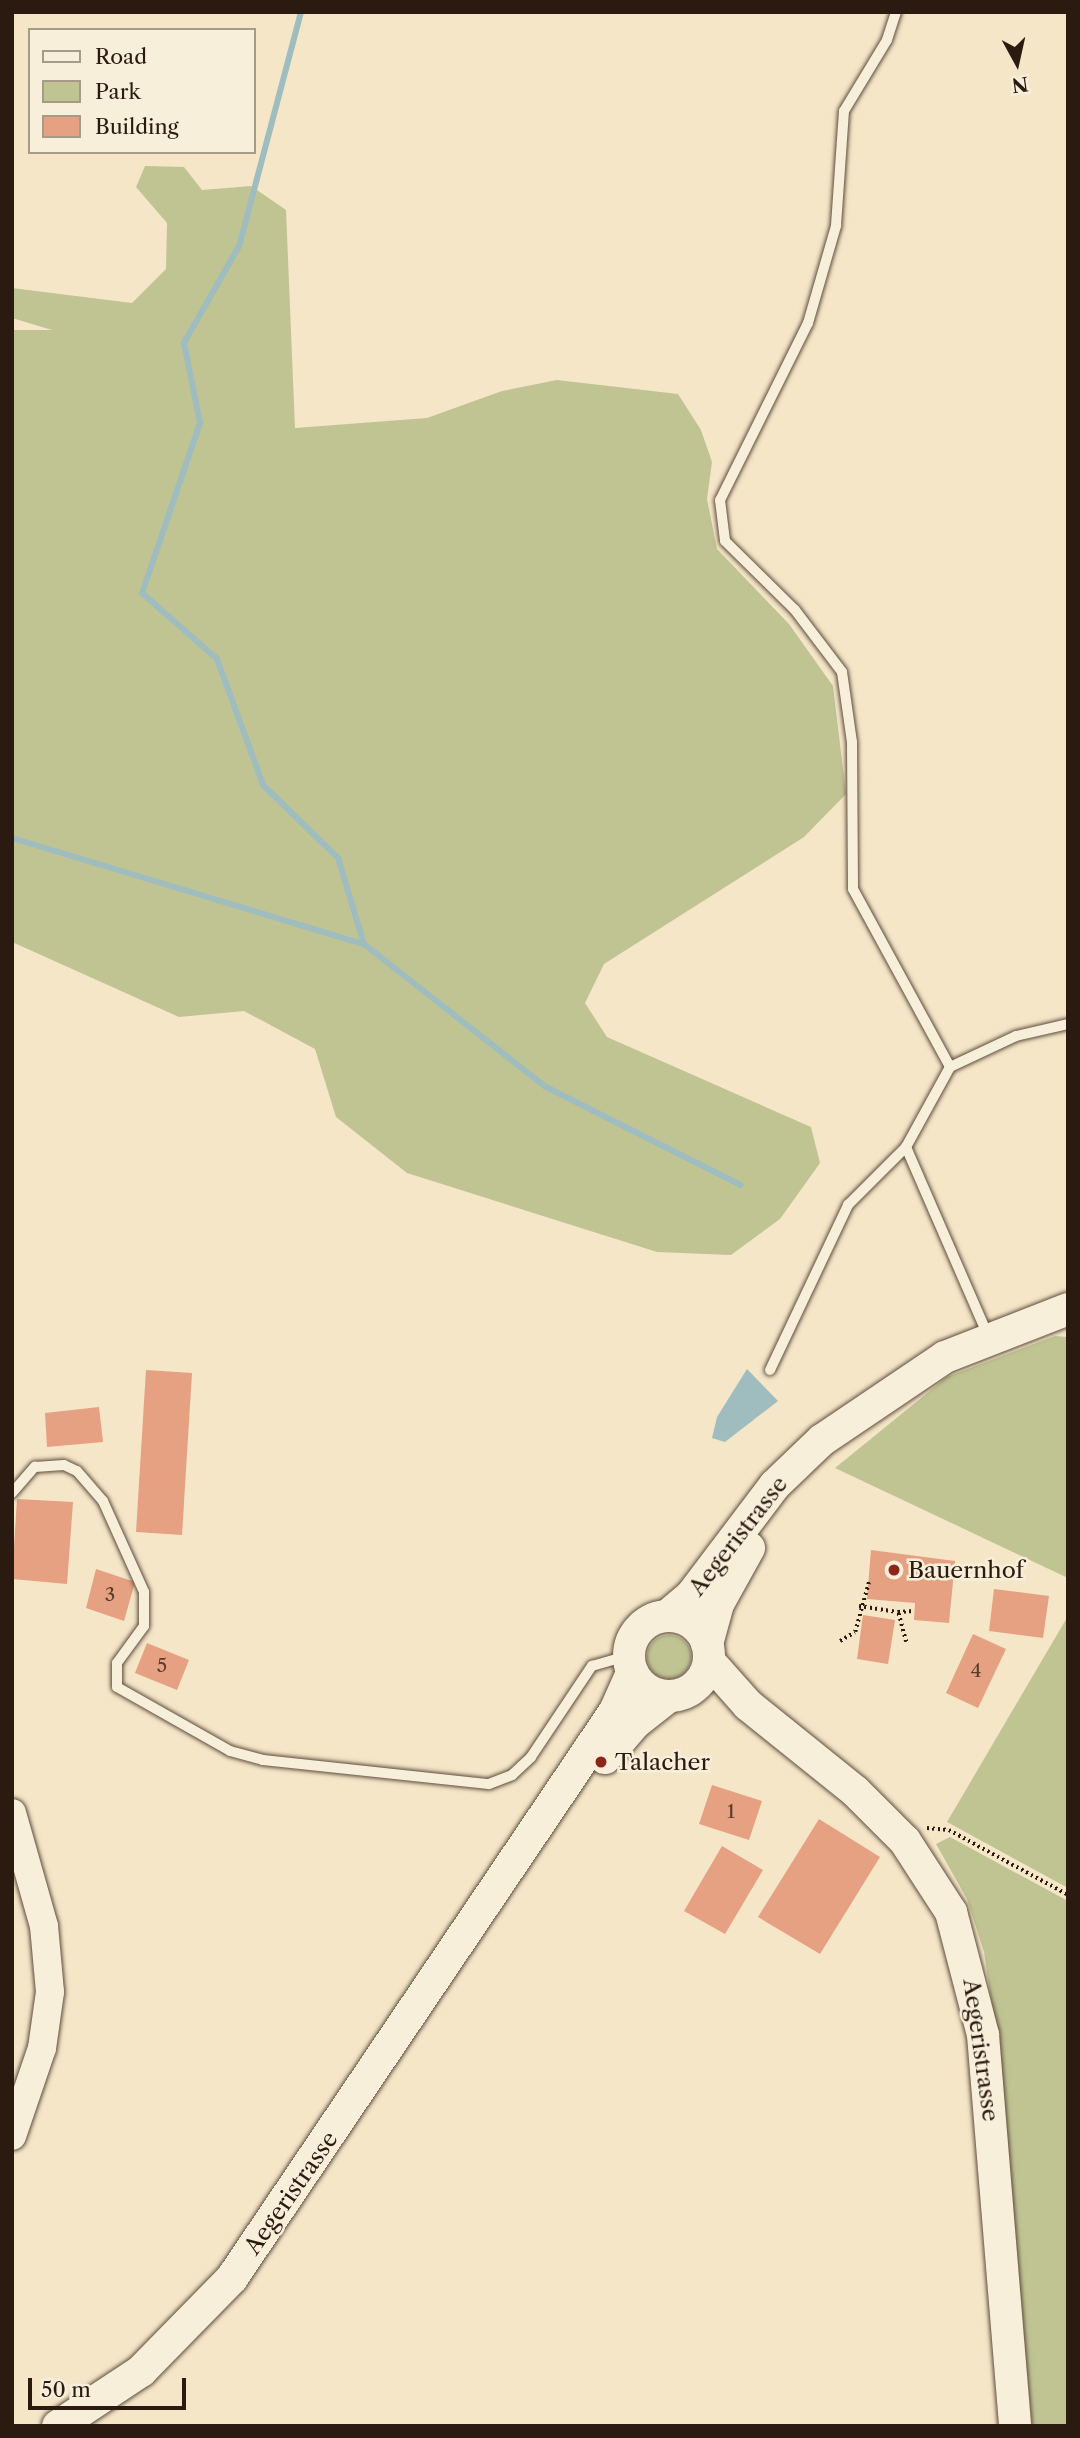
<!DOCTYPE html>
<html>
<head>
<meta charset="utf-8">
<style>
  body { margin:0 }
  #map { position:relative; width:1080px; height:2438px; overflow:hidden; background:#f5e6c8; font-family:"Libre Caslon Text",serif }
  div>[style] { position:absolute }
  .green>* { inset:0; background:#c0c493 }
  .round { border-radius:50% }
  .water>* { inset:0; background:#9fbdbe }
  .stream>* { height:6px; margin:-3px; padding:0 3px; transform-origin:3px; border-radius:3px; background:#9fbdbe }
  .building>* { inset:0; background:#e5a181 }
  .path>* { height:3.5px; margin-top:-1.75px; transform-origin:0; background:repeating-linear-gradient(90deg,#2b1a0f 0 2px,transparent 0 5.5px) }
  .roads { filter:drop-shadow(0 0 2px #5e4d3d) drop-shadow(0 0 2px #5e4d3d) }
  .service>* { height:10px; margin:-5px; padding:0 5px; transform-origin:5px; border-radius:5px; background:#f8efdb }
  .tertiary>* { height:28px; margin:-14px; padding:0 14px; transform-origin:14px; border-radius:14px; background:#f8efdb }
  .secondary>* { height:32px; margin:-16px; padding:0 16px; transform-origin:16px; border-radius:16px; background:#f8efdb }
  .secondary>.ring { margin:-16px; padding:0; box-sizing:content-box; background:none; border:32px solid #f8efdb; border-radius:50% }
  .dots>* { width:19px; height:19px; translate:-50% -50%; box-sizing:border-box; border:4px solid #f8efdb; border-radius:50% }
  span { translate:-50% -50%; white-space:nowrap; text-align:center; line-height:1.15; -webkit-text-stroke:5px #f8efdb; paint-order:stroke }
  .number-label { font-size:19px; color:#5a3c2c }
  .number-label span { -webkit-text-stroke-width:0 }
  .street-label { font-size:23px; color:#2b1a0f }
  .poi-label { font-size:23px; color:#2b1a0f }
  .left { translate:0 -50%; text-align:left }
  .frame { position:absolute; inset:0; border:14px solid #2b1a0f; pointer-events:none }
  .legend { position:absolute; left:28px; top:28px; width:228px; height:126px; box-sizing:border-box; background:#f8efdb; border:2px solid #a69a89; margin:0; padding:9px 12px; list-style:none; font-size:21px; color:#2b1a0f }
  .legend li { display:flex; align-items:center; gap:14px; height:35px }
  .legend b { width:35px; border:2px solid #a69a89 }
  .north { position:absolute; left:982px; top:28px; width:70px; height:70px; -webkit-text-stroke:5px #f8efdb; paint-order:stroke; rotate:172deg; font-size:19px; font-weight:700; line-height:28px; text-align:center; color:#2b1a0f }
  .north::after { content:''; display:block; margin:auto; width:24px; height:32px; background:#2b1a0f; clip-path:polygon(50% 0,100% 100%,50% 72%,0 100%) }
  .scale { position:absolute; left:28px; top:2378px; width:158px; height:32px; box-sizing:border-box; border:4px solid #2b1a0f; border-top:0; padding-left:9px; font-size:21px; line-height:24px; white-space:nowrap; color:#2b1a0f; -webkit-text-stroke:5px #f8efdb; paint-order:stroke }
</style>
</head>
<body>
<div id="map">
  <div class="green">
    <i style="clip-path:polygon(145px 166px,184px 167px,202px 190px,251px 186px,286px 210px,295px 428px,427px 418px,502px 391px,557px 380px,678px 394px,701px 430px,712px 462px,707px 499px,717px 549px,789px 624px,833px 686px,846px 794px,804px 837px,604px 964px,585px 1003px,607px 1037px,811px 1127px,820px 1163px,780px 1219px,731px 1255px,657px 1252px,407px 1173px,336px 1117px,315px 1049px,244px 1011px,179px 1017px,12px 942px,12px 330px,52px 330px,12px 318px,12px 288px,132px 303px,166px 269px,167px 223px,136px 187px)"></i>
    <i style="clip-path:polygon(1055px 1336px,1068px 1337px,1068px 1578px,835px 1468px,947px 1377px)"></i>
    <i style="clip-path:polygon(1068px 1616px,1068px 1888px,947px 1822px)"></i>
    <i class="round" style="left:647px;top:1635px;width:44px;height:44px"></i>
    <i style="clip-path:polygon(950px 1837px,1068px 1901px,1068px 2426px,1032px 2426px,995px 2026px,984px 1952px,967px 1899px,936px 1844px)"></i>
  </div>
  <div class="water">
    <i style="clip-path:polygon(747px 1369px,778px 1401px,725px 1442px,712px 1438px,717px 1417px)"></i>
  </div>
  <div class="stream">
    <i style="left:301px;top:12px;width:242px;rotate:104.8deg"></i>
    <i style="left:239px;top:246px;width:112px;rotate:119.6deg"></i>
    <i style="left:184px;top:343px;width:82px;rotate:78.7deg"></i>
    <i style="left:200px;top:423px;width:180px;rotate:108.8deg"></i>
    <i style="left:142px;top:593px;width:100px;rotate:41.3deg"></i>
    <i style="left:217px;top:659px;width:134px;rotate:69.9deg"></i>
    <i style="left:263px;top:785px;width:105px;rotate:44.2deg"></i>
    <i style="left:338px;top:858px;width:90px;rotate:73.2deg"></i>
    <i style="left:12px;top:838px;width:368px;rotate:16.8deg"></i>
    <i style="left:364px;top:944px;width:231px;rotate:38.2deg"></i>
    <i style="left:546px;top:1087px;width:218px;rotate:26.7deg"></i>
  </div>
  <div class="building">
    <i style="clip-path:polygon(146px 1370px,192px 1373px,182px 1535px,136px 1532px)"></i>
    <i style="clip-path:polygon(99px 1407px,103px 1442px,47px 1447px,45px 1413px)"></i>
    <i style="clip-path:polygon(17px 1499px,73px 1502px,67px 1584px,12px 1579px)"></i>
    <i style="clip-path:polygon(871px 1550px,955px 1561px,949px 1623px,914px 1620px,915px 1603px,867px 1599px)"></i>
    <i style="clip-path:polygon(96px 1569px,135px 1582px,124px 1621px,86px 1608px)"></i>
    <i style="clip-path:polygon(994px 1589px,1049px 1596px,1043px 1638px,989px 1631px)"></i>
    <i style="clip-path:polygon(863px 1615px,895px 1620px,888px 1664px,857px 1659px)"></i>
    <i style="clip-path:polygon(973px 1634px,1006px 1649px,978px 1708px,946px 1693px)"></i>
    <i style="clip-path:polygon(147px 1643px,189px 1660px,177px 1690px,135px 1673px)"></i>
    <i style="clip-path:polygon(712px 1785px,762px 1801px,749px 1840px,699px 1824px)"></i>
    <i style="clip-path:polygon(819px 1819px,880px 1857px,820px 1954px,758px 1917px)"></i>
    <i style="clip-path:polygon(722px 1846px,763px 1870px,725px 1934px,684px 1911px)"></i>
  </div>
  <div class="path">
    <i style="left:859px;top:1606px;width:39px;rotate:9deg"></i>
    <i style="left:840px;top:1641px;width:17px;rotate:-31deg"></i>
    <i style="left:855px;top:1632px;width:53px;rotate:-74.6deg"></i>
    <i style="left:906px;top:1642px;width:31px;rotate:-105deg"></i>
    <i style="left:898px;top:1612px;width:16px;rotate:-4deg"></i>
    <i style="left:617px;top:1645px;width:41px;rotate:-52.9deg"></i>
    <i style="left:927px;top:1828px;width:22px;rotate:5deg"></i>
    <i style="left:949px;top:1830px;width:136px;rotate:28.6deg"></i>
  </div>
  <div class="roads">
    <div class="service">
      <i style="left:896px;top:12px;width:29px;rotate:108deg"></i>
      <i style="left:887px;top:40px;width:83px;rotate:121.2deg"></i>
      <i style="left:844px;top:111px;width:115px;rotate:94deg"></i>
      <i style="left:836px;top:226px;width:101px;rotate:106.1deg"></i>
      <i style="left:808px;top:323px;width:198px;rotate:116.4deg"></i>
      <i style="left:720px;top:500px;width:41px;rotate:83deg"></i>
      <i style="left:725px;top:541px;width:98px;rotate:44.6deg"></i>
      <i style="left:795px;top:610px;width:78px;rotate:52.8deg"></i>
      <i style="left:842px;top:672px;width:71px;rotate:81.9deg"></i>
      <i style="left:852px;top:742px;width:147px;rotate:89.6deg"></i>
      <i style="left:853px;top:889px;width:203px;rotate:61.4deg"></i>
      <i style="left:950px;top:1067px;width:91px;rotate:118.8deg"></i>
      <i style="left:906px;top:1147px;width:206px;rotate:66.5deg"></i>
      <i style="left:950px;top:1067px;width:73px;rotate:-25.2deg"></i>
      <i style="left:1016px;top:1036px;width:53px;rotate:-13deg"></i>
      <i style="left:770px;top:1370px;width:183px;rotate:-64.7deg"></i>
      <i style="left:848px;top:1205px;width:82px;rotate:-45deg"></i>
      <i style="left:12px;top:1493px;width:35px;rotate:-49deg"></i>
      <i style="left:35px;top:1467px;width:29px;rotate:-4deg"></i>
      <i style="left:64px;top:1465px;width:14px;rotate:25deg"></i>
      <i style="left:77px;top:1471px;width:40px;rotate:49deg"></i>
      <i style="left:103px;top:1501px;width:100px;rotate:65.7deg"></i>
      <i style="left:144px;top:1592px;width:34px;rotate:90deg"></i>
      <i style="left:144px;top:1626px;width:46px;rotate:126.1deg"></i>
      <i style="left:117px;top:1663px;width:24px;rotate:90deg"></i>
      <i style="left:117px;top:1687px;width:130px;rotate:29.5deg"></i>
      <i style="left:230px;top:1751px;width:34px;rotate:15deg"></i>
      <i style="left:263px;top:1760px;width:227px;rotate:6.1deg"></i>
      <i style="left:489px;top:1784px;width:25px;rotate:-21deg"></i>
      <i style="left:512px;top:1775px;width:26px;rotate:-43deg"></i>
      <i style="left:531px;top:1757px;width:110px;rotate:-56.2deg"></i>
      <i style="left:592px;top:1666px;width:37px;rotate:-16deg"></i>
    </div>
    <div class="tertiary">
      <i style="left:12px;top:1813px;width:117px;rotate:74.2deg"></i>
      <i style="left:44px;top:1926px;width:66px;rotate:84.8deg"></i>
      <i style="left:50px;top:1992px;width:57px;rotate:98.1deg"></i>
      <i style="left:42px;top:2048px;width:93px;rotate:108.8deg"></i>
    </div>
    <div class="secondary">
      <i class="ring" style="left:629px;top:1616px;width:48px;height:48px"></i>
      <i style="left:667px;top:1616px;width:31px;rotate:-40deg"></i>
      <i style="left:691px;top:1596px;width:139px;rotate:-52.9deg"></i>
      <i style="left:775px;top:1485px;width:65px;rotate:-43.8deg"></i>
      <i style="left:822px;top:1440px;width:148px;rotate:-34deg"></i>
      <i style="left:945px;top:1357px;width:132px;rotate:-21.3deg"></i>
      <i style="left:707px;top:1644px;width:41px;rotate:-74.6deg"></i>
      <i style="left:718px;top:1604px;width:64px;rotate:-61deg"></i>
      <i style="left:709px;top:1661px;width:59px;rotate:48.4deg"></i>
      <i style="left:748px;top:1705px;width:137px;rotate:38.8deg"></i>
      <i style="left:855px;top:1791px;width:71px;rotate:45deg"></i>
      <i style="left:905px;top:1841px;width:85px;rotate:57.1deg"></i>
      <i style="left:951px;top:1912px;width:127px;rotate:75.4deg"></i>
      <i style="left:983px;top:2035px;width:392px;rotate:85.3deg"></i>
      <i style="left:605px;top:1758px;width:46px;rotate:-49.4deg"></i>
      <i style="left:635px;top:1723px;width:42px;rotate:-38.2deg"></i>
      <i style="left:58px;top:2426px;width:100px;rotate:-33.5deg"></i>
      <i style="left:141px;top:2371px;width:130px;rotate:-45.6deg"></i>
      <i style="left:232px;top:2278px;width:684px;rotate:-55.96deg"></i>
      <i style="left:615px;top:1711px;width:42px;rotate:-65.9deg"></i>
    </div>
  </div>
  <div class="dots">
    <i style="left:894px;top:1570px;background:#8f2418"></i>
    <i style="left:601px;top:1762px;background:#8f2418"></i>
  </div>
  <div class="number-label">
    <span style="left:110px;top:1595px">3</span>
    <span style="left:162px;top:1666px">5</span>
    <span style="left:976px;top:1671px">4</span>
    <span style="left:731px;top:1812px">1</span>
  </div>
  <div class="street-label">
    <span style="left:738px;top:1536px;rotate:-52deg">Aegeristrasse</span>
    <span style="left:981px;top:2050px;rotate:82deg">Aegeristrasse</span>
    <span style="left:291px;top:2193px;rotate:-55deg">Aegeristrasse</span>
  </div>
  <div class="poi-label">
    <span class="left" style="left:908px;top:1570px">Bauernhof</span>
    <span class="left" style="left:615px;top:1762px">Talacher</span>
  </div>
  <div class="frame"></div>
  <ul class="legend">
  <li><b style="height:9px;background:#f8efdb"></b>Road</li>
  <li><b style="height:19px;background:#c0c493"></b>Park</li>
  <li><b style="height:19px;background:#e5a181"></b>Building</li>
  </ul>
  <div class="north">N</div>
  <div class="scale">50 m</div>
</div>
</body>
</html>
